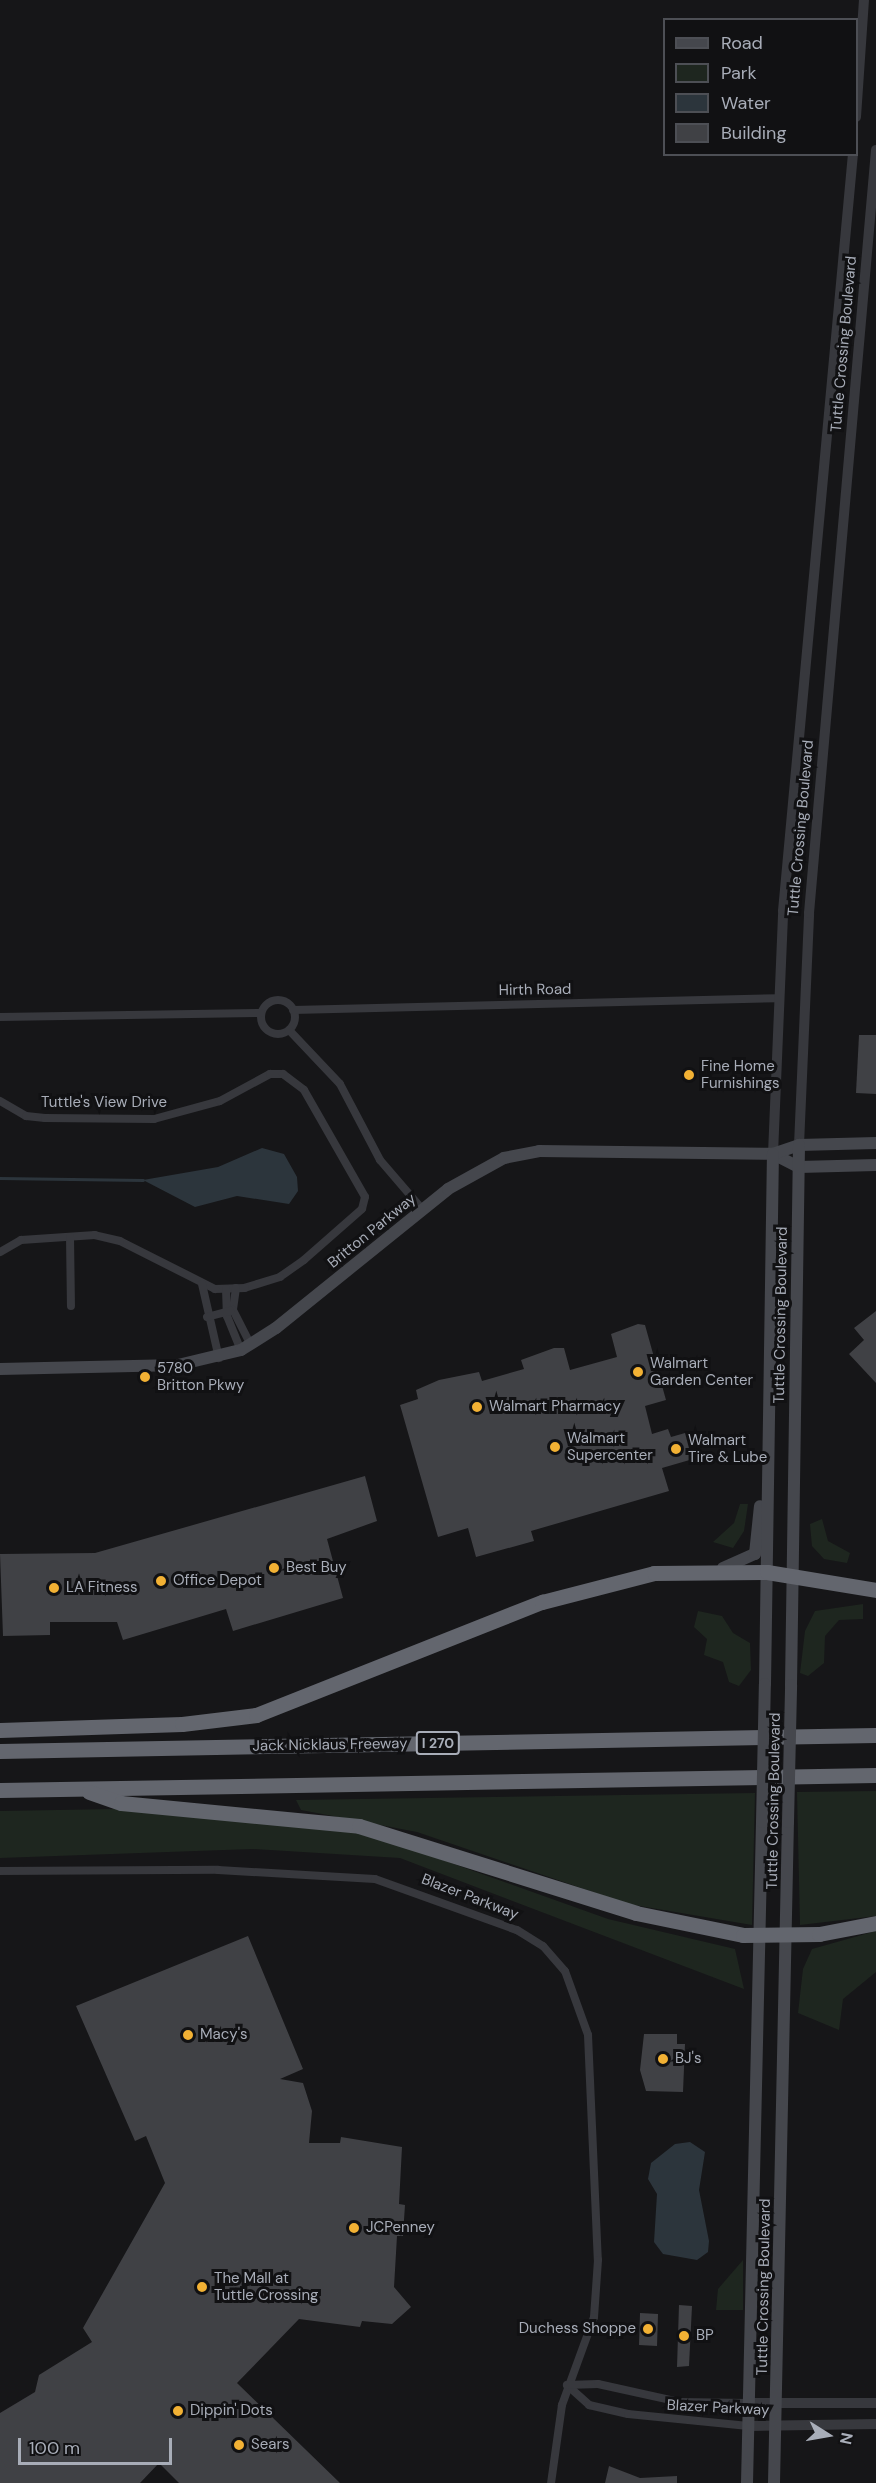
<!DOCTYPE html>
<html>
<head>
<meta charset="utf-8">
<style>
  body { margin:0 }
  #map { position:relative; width:876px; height:2483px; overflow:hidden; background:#161618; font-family:"DM Sans",sans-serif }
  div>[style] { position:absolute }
  .green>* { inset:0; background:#1e261f }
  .water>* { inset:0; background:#2c353c }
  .stream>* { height:3px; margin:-1.5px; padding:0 1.5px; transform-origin:1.5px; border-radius:1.5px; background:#2c353c }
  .building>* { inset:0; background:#404145 }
  .minor>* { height:8px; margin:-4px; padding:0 4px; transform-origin:4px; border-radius:4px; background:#37383d }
  .minor>.ring { margin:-4px; padding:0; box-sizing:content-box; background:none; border:8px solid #37383d; border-radius:50% }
  .tertiary>* { height:10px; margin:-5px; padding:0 5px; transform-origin:5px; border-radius:5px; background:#37383d }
  .secondary>* { height:12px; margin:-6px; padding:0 6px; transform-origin:6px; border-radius:6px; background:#45474d }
  .motorway>* { height:15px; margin:-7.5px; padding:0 7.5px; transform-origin:7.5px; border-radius:7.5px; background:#63666e }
  .secondary-bridge>* { height:12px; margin:-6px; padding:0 6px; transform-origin:6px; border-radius:6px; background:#45474d }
  .dots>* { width:16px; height:16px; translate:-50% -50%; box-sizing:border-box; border:3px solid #111113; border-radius:50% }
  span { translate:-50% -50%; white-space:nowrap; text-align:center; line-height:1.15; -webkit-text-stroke:6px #111113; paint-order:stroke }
  .shield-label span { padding:2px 4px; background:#111113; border:2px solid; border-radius:4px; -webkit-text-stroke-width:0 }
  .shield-label { font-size:14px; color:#a8adb8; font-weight:700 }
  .street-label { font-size:15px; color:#a8adb8 }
  .poi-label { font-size:15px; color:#a8adb8 }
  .left { translate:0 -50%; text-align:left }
  .right { translate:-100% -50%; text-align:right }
  .legend { position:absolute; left:663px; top:18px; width:195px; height:138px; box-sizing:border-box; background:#111113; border:2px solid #4d4f55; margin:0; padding:8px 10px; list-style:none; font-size:18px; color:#a8adb8 }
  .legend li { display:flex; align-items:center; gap:12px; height:30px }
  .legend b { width:30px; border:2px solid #4d4f55 }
  .north { position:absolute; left:798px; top:2405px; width:60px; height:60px; -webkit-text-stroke:4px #111113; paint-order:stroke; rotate:101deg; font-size:16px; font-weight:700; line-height:24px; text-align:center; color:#a8adb8 }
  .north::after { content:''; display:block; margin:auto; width:21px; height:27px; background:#a8adb8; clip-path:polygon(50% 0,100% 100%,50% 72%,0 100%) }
  .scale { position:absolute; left:18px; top:2438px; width:154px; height:27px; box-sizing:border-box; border:3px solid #a8adb8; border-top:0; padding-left:8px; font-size:18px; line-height:21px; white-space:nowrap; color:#a8adb8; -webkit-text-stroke:4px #111113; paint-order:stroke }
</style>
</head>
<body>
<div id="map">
  <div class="green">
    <i style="clip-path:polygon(740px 1504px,748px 1504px,744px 1531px,733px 1548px,713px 1542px,734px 1523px)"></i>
    <i style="clip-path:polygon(822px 1519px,828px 1541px,850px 1553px,847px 1563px,824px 1559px,812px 1546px,810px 1524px)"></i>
    <i style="clip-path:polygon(863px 1604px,863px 1619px,839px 1620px,825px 1636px,824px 1663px,808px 1676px,800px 1673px,805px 1631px,815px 1611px)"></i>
    <i style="clip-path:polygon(698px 1611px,722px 1616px,733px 1633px,750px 1643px,751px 1670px,739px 1686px,729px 1682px,723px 1662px,704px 1655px,707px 1639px,694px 1627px)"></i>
    <i style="clip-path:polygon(876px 1791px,876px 1916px,800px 1925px,797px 1792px)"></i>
    <i style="clip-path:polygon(755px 1793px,752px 1925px,628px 1904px,417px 1832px,301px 1810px,296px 1800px)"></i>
    <i style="clip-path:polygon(115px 1809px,349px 1831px,409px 1848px,608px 1919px,735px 1949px,744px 1989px,400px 1858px,252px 1849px,0 1858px,0 1811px)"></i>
    <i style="clip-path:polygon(876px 1931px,876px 1972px,843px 1999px,839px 2030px,798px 2013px,803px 1969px,812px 1949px)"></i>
    <i style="clip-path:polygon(743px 2260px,743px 2310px,716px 2310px,718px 2289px)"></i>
  </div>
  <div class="water">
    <i style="clip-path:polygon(262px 1148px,284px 1154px,297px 1177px,298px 1191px,289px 1204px,237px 1196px,195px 1207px,143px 1180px,218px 1167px)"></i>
    <i style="clip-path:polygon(690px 2142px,705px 2152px,699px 2190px,709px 2241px,708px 2252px,697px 2260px,663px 2254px,654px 2242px,657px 2194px,648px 2179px,651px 2163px,675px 2144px)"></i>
  </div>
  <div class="stream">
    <i style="left:0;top:1178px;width:143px;rotate:0.8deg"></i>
  </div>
  <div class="building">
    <i style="clip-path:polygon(859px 1035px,876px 1035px,876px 1094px,856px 1093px)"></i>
    <i style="clip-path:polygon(876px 1311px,876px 1383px,849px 1354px,864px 1340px,854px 1328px)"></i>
    <i style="clip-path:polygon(638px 1324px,645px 1325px,666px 1400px,645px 1406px,652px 1434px,668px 1429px,671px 1437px,692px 1431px,700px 1457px,662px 1468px,669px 1491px,531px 1531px,534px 1541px,476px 1557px,468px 1528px,438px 1537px,400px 1405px,418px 1399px,416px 1390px,439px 1380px,479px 1372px,482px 1381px,524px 1369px,521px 1360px,554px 1348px,564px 1348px,570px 1370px,617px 1357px,611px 1334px)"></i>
    <i style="clip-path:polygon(365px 1476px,377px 1521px,327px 1539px,343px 1598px,233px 1631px,226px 1609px,123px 1640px,117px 1622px,50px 1622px,50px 1635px,3px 1636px,0 1554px,95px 1553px)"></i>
    <i style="clip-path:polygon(248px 1936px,303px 2069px,280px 2079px,303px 2083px,312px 2111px,309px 2143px,340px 2143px,341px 2137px,402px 2147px,399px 2204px,405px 2205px,404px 2220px,403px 2236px,397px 2236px,394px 2287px,411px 2307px,392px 2324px,362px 2321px,360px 2327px,299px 2319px,237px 2383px,340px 2483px,179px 2483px,159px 2463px,140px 2483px,0 2483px,0 2413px,35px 2392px,39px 2375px,92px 2342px,83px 2328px,165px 2183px,146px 2136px,135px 2141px,76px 2006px)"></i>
    <i style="clip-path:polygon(644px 2034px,677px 2034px,677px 2044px,685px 2044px,683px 2092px,646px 2091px,640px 2070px)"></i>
    <i style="clip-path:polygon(679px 2305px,692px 2306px,689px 2366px,677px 2367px)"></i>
    <i style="clip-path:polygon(640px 2313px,658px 2314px,657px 2346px,639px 2345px)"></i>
    <i style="clip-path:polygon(609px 2466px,640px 2478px,677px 2476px,677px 2483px,605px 2483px)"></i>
  </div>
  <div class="minor">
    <i class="ring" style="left:261px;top:1000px;width:26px;height:26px"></i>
    <i style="left:293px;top:1010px;width:485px;rotate:-1.4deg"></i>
    <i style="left:0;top:1017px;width:261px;rotate:-0.9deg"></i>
    <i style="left:289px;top:1030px;width:74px;rotate:46.6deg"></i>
    <i style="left:340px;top:1084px;width:86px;rotate:62.2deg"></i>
    <i style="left:380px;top:1160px;width:66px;rotate:49.3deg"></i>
    <i style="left:0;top:1101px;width:30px;rotate:30deg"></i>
    <i style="left:26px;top:1116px;width:19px;rotate:6deg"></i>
    <i style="left:45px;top:1118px;width:109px;rotate:0.5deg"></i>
    <i style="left:154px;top:1119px;width:68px;rotate:-15.3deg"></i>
    <i style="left:220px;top:1101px;width:57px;rotate:-28.4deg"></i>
    <i style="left:270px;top:1074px;width:13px"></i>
    <i style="left:283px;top:1074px;width:26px;rotate:37deg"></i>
    <i style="left:304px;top:1090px;width:123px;rotate:60.3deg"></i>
    <i style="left:365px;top:1197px;width:12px;rotate:104deg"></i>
    <i style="left:362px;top:1209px;width:77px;rotate:138.7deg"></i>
    <i style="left:304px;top:1260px;width:29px;rotate:145deg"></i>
    <i style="left:280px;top:1277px;width:37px;rotate:163deg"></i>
    <i style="left:245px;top:1288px;width:30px;rotate:178deg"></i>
    <i style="left:215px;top:1289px;width:106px;rotate:-153.2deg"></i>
    <i style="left:120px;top:1241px;width:26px;rotate:-167deg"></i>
    <i style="left:95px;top:1235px;width:74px;rotate:176.1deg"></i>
    <i style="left:21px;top:1240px;width:24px;rotate:150deg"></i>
    <i style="left:70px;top:1237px;width:69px;rotate:89.2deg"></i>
    <i style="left:202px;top:1284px;width:76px;rotate:77.1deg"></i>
    <i style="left:236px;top:1288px;width:22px;rotate:98deg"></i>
    <i style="left:233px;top:1310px;width:39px;rotate:63deg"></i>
    <i style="left:226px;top:1289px;width:27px;rotate:88deg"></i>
    <i style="left:227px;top:1316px;width:37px;rotate:68deg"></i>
    <i style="left:207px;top:1317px;width:24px;rotate:-15deg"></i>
    <i style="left:0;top:1871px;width:218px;rotate:-0.3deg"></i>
    <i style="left:218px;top:1870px;width:157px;rotate:3.3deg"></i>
    <i style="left:375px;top:1879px;width:151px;rotate:19.8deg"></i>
    <i style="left:517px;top:1930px;width:31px;rotate:32deg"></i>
    <i style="left:543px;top:1946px;width:33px;rotate:49deg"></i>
    <i style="left:565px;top:1971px;width:68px;rotate:70.2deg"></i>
    <i style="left:588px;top:2035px;width:225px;rotate:87.5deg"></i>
    <i style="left:598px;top:2260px;width:57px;rotate:94deg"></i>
    <i style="left:594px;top:2317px;width:94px;rotate:110deg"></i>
    <i style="left:562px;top:2405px;width:79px;rotate:98deg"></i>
    <i style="left:567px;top:2385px;width:30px;rotate:42deg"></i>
    <i style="left:589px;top:2405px;width:40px;rotate:13deg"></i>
    <i style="left:628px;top:2414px;width:121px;rotate:5.7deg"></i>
    <i style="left:567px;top:2385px;width:31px;rotate:-2deg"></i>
    <i style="left:598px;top:2384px;width:83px;rotate:12.5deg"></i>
    <i style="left:679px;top:2402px;width:69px;rotate:0.8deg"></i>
  </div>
  <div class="tertiary">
    <i style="left:856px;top:117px;width:117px;rotate:-86.1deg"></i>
    <i style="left:799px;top:1145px;width:232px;rotate:-87.5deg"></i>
    <i style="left:809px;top:913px;width:766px;rotate:-84.98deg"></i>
    <i style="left:773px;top:1154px;width:243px;rotate:-87.6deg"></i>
    <i style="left:783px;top:911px;width:760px;rotate:-84.72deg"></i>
    <i style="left:748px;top:2403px;width:128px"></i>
    <i style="left:748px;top:2426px;width:128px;rotate:-0.9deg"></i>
  </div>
  <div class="secondary">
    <i style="left:773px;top:1154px;width:29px;rotate:27deg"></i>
    <i style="left:799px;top:1167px;width:77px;rotate:-1.5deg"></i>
    <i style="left:0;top:1369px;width:178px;rotate:-1.3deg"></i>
    <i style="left:178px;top:1365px;width:65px;rotate:-13.4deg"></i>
    <i style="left:241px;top:1350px;width:41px;rotate:-32.2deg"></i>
    <i style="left:276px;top:1328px;width:221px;rotate:-38.9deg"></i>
    <i style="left:448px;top:1189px;width:64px;rotate:-29deg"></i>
    <i style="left:504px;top:1158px;width:36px;rotate:-11deg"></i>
    <i style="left:539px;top:1151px;width:234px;rotate:0.7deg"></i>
    <i style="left:773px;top:1154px;width:28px;rotate:-19deg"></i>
    <i style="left:799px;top:1145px;width:77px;rotate:-1.5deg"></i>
    <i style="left:723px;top:1568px;width:35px;rotate:-24deg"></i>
    <i style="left:755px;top:1554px;width:48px;rotate:-84.1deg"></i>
    <i style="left:765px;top:1684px;width:530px;rotate:-89.14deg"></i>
    <i style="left:791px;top:1685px;width:540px;rotate:-89.15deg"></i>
    <i style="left:747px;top:2483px;width:661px;rotate:-88.7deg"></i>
    <i style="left:774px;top:2483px;width:661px;rotate:-88.79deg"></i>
  </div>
  <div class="motorway">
    <i style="left:0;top:1730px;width:182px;rotate:-1.9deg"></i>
    <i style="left:182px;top:1724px;width:75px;rotate:-6.9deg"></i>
    <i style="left:256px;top:1715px;width:308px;rotate:-21.6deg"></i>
    <i style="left:542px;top:1602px;width:116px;rotate:-14.5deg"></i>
    <i style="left:654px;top:1573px;width:113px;rotate:-0.5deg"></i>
    <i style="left:767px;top:1572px;width:110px;rotate:9.4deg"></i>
    <i style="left:0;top:1751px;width:876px;rotate:-1.05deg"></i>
    <i style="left:0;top:1790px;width:876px;rotate:-0.98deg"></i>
    <i style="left:89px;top:1792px;width:34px;rotate:19deg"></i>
    <i style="left:121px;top:1803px;width:239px;rotate:5.5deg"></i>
    <i style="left:359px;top:1826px;width:290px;rotate:17.4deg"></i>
    <i style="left:636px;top:1913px;width:109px;rotate:11.6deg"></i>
    <i style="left:743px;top:1935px;width:76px;rotate:-0.8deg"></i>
    <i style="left:819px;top:1934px;width:58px;rotate:-10.9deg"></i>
  </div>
  <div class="secondary-bridge">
    <i style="left:762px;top:1822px;width:138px;rotate:-88.8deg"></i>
    <i style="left:788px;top:1822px;width:137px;rotate:-88.7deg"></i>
  </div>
  <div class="dots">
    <i style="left:689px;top:1075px;background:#f2b134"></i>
    <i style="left:638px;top:1372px;background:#f2b134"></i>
    <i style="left:145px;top:1377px;background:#f2b134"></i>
    <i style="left:477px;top:1407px;background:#f2b134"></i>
    <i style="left:555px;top:1447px;background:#f2b134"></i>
    <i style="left:676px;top:1449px;background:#f2b134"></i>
    <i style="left:274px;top:1568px;background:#f2b134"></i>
    <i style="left:161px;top:1581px;background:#f2b134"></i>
    <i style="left:54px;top:1588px;background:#f2b134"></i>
    <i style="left:188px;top:2035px;background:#f2b134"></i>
    <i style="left:663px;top:2059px;background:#f2b134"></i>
    <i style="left:354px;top:2228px;background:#f2b134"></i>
    <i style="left:202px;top:2287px;background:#f2b134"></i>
    <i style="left:648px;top:2329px;background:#f2b134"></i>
    <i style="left:684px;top:2336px;background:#f2b134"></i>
    <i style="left:178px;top:2411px;background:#f2b134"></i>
    <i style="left:239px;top:2445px;background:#f2b134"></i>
  </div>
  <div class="shield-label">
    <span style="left:438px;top:1743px">I 270</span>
  </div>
  <div class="street-label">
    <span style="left:844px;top:344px;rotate:-85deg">Tuttle Crossing Boulevard</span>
    <span style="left:801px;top:828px;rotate:-85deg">Tuttle Crossing Boulevard</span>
    <span style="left:535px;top:990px;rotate:-1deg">Hirth Road</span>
    <span style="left:104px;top:1103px">Tuttle's View Drive</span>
    <span style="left:372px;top:1231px;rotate:-39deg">Britton Parkway</span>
    <span style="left:781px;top:1315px;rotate:-89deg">Tuttle Crossing Boulevard</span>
    <span style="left:330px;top:1745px;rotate:-1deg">Jack Nicklaus Freeway</span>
    <span style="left:774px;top:1801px;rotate:-89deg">Tuttle Crossing Boulevard</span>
    <span style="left:470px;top:1897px;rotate:21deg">Blazer Parkway</span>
    <span style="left:764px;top:2287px;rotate:-89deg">Tuttle Crossing Boulevard</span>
    <span style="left:718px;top:2408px;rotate:3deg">Blazer Parkway</span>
  </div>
  <div class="poi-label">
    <span class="left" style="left:701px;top:1075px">Fine Home<br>Furnishings</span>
    <span class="left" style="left:650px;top:1372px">Walmart<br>Garden Center</span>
    <span class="left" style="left:157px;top:1377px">5780<br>Britton Pkwy</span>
    <span class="left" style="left:489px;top:1407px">Walmart Pharmacy</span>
    <span class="left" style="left:567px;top:1447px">Walmart<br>Supercenter</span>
    <span class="left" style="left:688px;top:1449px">Walmart<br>Tire &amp; Lube</span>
    <span class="left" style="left:286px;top:1568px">Best Buy</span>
    <span class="left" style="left:173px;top:1581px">Office Depot</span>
    <span class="left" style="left:66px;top:1588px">LA Fitness</span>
    <span class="left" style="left:200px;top:2035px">Macy's</span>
    <span class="left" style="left:675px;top:2059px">BJ's</span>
    <span class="left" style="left:366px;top:2228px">JCPenney</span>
    <span class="left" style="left:214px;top:2287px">The Mall at<br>Tuttle Crossing</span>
    <span class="right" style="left:636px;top:2329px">Duchess Shoppe</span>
    <span class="left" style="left:696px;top:2336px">BP</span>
    <span class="left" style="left:190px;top:2411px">Dippin' Dots</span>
    <span class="left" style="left:251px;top:2445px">Sears</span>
  </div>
  <ul class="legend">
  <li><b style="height:8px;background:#45474d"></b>Road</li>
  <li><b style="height:16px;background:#1e261f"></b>Park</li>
  <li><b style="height:16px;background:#2c353c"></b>Water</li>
  <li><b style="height:16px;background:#404145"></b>Building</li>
  </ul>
  <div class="north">N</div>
  <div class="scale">100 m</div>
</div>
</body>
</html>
